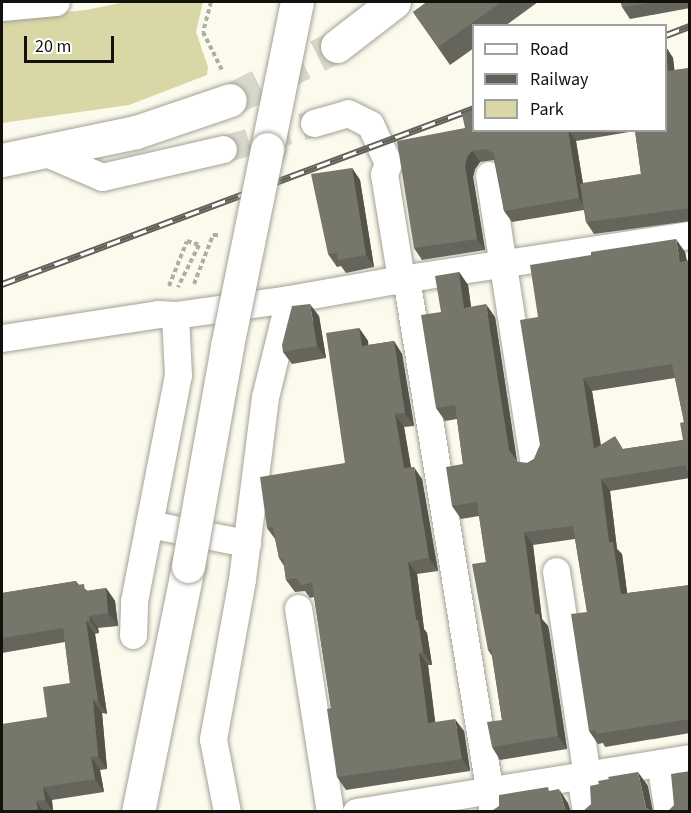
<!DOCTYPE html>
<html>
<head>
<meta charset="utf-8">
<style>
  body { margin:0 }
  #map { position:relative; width:691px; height:813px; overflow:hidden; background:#fbfaed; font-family:"Source Sans 3",sans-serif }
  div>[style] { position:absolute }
  .green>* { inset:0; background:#dad7a6 }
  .street-tunnel>* { height:27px; margin-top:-13.5px; transform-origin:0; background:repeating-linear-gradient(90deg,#d8d7cb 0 27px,transparent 0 41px) }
  .secondary-tunnel>* { height:33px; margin-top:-16.5px; transform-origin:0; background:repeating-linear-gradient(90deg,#d8d7cb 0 33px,transparent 0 49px) }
  .path>* { height:4px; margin-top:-2px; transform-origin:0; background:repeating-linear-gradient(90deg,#afaea4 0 4.5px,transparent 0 7.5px) }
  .roads { filter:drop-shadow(0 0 2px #a2a195) drop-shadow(0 0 2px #a2a195) }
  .street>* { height:27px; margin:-13.5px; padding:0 13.5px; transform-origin:13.5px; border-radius:13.5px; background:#fff }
  .secondary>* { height:33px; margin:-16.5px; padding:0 16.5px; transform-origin:16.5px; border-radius:16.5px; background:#fff }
  .rail>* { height:7px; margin-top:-3.5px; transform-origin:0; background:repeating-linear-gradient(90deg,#fff 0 14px,#616059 0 28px); box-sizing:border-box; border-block:2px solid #616059 }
  .bridges { filter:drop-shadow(0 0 2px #a2a195) drop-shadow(0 0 2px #a2a195) }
  .secondary-bridge>* { height:33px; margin:-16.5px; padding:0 16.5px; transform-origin:16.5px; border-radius:16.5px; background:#fff }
  .wall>* { inset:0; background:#65655b }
  .shaded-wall>* { inset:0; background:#53534a }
  .building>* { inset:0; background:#76766a }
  span { translate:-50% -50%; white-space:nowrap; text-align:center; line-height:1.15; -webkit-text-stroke:4.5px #fff; paint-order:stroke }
  .frame { position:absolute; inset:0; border:3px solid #12120d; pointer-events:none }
  .legend { position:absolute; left:472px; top:24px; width:195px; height:108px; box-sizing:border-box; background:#fff; border:2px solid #a0a09e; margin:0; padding:8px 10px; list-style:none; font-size:18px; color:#12120d }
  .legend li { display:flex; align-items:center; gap:12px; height:30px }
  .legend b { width:30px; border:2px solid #a0a09e }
  .scale { position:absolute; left:24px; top:36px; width:90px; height:27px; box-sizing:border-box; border:3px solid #12120d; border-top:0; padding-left:8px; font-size:18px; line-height:21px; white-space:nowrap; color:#12120d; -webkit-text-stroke:4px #fff; paint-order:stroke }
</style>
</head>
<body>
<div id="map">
  <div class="green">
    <i style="clip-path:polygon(125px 2px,203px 2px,196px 32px,208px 67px,207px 75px,129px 105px,2px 123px,2px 18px,86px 10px)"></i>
  </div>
  <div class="street-tunnel">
    <i style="left:223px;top:149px;width:95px;rotate:-15.9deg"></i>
  </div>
  <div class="secondary-tunnel">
    <i style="left:230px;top:100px;width:120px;rotate:-26.8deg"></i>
  </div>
  <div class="path">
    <i style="left:211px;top:2px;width:31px;rotate:105deg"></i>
    <i style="left:203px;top:32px;width:42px;rotate:63.4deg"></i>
    <i style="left:194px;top:284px;width:53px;rotate:-68.8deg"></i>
    <i style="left:213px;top:235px;width:6px"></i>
    <i style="left:169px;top:286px;width:48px;rotate:-68.2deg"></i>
    <i style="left:187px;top:241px;width:13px;rotate:18deg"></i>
    <i style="left:199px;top:245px;width:47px;rotate:116.6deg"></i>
  </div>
  <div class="roads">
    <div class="street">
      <i style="left:2px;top:7px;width:54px;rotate:-5.3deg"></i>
      <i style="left:314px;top:123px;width:35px;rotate:-16deg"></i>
      <i style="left:348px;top:113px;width:25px;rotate:27deg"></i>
      <i style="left:370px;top:124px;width:43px;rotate:65.2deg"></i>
      <i style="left:388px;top:163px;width:12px;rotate:110deg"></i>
      <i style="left:384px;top:174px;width:106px;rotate:80.8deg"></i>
      <i style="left:44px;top:152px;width:63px;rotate:23.3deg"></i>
      <i style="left:102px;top:177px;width:124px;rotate:-13deg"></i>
      <i style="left:489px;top:175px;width:288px;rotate:81.2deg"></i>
      <i style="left:406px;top:278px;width:541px;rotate:80.75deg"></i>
      <i style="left:2px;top:338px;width:158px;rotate:-8.7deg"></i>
      <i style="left:158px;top:314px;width:17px;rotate:3deg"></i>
      <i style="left:175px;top:315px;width:115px;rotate:-8deg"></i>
      <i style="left:289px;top:299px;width:114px;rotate:-10.1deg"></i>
      <i style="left:401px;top:279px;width:292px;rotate:-8.7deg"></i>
      <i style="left:149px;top:524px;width:100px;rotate:11deg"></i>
      <i style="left:556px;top:571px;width:206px;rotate:81.4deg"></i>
      <i style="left:298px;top:608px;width:206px;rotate:81.1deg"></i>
      <i style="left:133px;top:635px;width:34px;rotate:-88deg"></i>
      <i style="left:134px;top:601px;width:230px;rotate:-79deg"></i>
      <i style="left:178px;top:375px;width:60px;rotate:-92.9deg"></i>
      <i style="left:660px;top:763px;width:50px;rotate:80.7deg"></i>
      <i style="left:580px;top:777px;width:36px;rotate:80deg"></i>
      <i style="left:227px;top:812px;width:74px;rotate:-100.9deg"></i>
      <i style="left:213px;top:739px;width:163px;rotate:-79.7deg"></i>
      <i style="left:242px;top:579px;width:183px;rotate:-82.8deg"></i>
      <i style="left:265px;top:397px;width:101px;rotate:-76.2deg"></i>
      <i style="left:356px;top:812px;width:338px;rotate:-9.2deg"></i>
    </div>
    <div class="secondary">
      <i style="left:337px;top:46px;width:72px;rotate:-37.7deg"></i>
      <i style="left:267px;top:149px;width:150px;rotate:-78.5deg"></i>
      <i style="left:2px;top:160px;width:137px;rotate:-11.8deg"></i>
      <i style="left:136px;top:132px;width:99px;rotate:-18.8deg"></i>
      <i style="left:138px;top:812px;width:251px;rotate:-78.5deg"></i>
    </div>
  </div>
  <div class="rail">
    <i style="left:666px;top:35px;width:26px;rotate:-21deg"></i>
    <i style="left:2px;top:284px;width:504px;rotate:-20.45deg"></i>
  </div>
  <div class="bridges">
    <div class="secondary-bridge">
      <i style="left:188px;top:566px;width:223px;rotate:-79.9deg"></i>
      <i style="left:227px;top:346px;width:201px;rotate:-78.5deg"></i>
    </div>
  </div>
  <div class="wall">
    <i style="clip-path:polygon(427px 2px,538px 2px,505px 26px,474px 26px,474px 48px,450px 65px,413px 12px)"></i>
    <i style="clip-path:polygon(621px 2px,690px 2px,690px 8px,630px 19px,622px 7px)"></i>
    <i style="clip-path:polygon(evenodd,666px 47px,673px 58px,674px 70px,690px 68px,690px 221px,594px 234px,586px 222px,584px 210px,512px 222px,504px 211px,494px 160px,480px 162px,475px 169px,473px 177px,485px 250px,422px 260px,414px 248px,465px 128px,474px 130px,666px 130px,666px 47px,635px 131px,641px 174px,583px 183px,576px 141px,635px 131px)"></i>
    <i style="clip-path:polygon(352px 168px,360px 180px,374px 267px,346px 273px,341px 266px,337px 267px,328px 254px)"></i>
    <i style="clip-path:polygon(evenodd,685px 252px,687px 261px,690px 260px,690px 478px,610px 491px,617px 549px,622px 554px,627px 593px,690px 585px,690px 733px,605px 747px,603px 743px,598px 744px,589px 731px,587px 612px,575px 539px,533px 545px,542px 619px,548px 626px,549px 631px,567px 749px,500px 760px,492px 747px,502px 720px,492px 656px,488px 650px,486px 562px,479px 516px,461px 519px,452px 506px,463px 464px,457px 419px,445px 421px,436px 408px,441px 312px,459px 272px,468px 285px,471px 307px,495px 317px,517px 461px,518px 462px,527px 463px,534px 459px,540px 445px,538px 317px,685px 252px,675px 378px,684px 422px,683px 440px,623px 449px,601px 445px,592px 391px,675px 378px)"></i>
    <i style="clip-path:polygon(319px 316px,326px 358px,292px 364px,283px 352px)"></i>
    <i style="clip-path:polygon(359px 328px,368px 341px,368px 345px,394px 341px,402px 354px,414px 426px,404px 427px,411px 467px,422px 479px,438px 571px,417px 574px,424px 629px,427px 633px,432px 665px,428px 665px,435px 722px,464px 731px,470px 771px,346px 790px,337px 777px,331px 708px,314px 597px,310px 598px,305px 591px,295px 592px,286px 580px,284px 566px,279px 558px,275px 539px,267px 528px,345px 463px)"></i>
    <i style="clip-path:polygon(76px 581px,79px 585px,88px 591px,106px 588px,115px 601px,118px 626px,98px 628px,99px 633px,95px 634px,107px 714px,102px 713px,107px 769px,100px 770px,104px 792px,52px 800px,53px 812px,2px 812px,47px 717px,70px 683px,65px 642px,2px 653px,2px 593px)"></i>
  </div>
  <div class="shaded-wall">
    <i style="clip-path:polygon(666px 47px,673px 58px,676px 82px,668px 71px)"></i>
    <i style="clip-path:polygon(568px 130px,576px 141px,587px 210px,579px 198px)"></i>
    <i style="clip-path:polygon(472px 151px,480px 162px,475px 169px,473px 177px,485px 250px,477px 239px,465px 166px,467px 157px)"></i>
    <i style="clip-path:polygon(352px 168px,360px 180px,374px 267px,366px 255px)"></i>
    <i style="clip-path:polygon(676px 239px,685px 252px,689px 275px,680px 262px)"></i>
    <i style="clip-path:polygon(459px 272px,468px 285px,473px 321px,464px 308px)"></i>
    <i style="clip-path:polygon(310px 304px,319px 316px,326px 358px,317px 346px)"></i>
    <i style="clip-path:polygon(486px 304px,495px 317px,517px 462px,509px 450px)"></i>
    <i style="clip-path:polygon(359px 328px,368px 341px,370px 359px,362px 346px)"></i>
    <i style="clip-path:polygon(394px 341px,402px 354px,414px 426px,405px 413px)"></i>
    <i style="clip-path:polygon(583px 378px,592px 391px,603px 462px,594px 449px)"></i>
    <i style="clip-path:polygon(395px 414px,404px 427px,413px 481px,404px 468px)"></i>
    <i style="clip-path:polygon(414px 467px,422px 479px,438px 571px,429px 558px)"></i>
    <i style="clip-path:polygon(601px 479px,610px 491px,617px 549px,622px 554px,629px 607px,621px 594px,609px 542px)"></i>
    <i style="clip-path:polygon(524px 532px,533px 545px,542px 619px,548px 626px,549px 631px,567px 749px,558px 736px,535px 614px)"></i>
    <i style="clip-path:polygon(408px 562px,417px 574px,424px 629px,427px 633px,432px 665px,423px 652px,416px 620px)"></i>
    <i style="clip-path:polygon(106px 588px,115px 601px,118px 626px,108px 613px)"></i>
    <i style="clip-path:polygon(89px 616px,98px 628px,99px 633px,90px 620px)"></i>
    <i style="clip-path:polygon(86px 621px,95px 634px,107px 714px,98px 701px)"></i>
    <i style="clip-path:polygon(419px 653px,428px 665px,437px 736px,428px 723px)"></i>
    <i style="clip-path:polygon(93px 700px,102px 713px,107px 769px,98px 756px)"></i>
    <i style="clip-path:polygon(455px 719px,464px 731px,470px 771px,462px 759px)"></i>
    <i style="clip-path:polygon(91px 757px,100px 770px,104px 792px,95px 779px)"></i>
    <i style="clip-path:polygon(638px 772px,648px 786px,653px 812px,646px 808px)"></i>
    <i style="clip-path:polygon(43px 787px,52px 800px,53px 812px,45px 800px)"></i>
    <i style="clip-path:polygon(559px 789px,568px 803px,571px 812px,565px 809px)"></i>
    <i style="clip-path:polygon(36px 801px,44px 812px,39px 812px,38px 809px)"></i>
  </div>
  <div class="building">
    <i style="clip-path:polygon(427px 2px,502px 2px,438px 47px,413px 12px)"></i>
    <i style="clip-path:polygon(621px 2px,656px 2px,622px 7px)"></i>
    <i style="clip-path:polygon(666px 51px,668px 71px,689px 68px,690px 127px,688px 128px,690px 144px,690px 208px,586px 222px,580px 184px,641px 174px,635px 130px,666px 130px)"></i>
    <i style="clip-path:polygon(474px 111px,474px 130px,568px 130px,579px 198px,504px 211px,494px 154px,486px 149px,472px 151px,467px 157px,465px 166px,477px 239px,414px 248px,397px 141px,465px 128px,462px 114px)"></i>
    <i style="clip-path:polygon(352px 168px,366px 255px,338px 260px,337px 253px,328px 254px,311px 174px)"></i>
    <i style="clip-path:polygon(evenodd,676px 239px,680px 262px,690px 260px,690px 470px,687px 471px,686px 465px,601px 479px,609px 542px,613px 542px,621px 594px,690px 585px,690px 719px,596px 734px,596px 730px,589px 731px,571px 614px,587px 612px,573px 526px,524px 532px,535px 614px,539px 614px,540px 618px,558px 736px,492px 747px,487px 722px,502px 720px,491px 649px,488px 650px,472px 564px,486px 562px,477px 502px,452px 506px,446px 467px,463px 464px,455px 405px,436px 408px,421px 315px,441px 312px,435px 276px,459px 272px,464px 308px,486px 304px,509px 450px,518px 462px,527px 463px,534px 459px,540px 445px,520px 320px,538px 317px,530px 265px,591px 255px,591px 252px,676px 239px,672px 364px,684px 422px,680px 423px,683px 440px,623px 449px,615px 436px,594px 449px,583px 378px,672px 364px)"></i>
    <i style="clip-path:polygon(310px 304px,317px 346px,283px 352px,282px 345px,292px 306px)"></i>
    <i style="clip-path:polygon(359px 328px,362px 346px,394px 341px,405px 413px,395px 414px,404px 468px,414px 467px,429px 558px,408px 562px,416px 620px,418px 620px,423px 652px,419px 653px,428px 723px,455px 719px,462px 759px,337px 777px,327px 709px,331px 708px,312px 583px,301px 585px,296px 578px,286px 580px,283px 558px,279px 558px,273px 527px,267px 528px,260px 477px,345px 463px,326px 333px)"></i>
    <i style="clip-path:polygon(76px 581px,77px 585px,84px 584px,85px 591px,106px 588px,108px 613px,89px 616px,90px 620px,86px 621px,98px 701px,93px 700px,98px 756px,91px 757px,95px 779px,43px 787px,45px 800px,36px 801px,38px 809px,28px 812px,2px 812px,2px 724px,47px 717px,43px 687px,70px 683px,63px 628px,2px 638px,2px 593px)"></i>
    <i style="clip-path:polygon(690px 771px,690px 811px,667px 812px,674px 805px,671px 774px)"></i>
    <i style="clip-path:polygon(638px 772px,646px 808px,654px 812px,582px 812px,591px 804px,590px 786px,599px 784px,598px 781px,609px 779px,608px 777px)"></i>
    <i style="clip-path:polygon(548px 787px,549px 791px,559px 789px,565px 809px,573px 812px,490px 812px,499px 806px,499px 795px)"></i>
    <i style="clip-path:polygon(473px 810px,479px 812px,462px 812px)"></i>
  </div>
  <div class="frame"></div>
  <ul class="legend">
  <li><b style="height:8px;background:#fff"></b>Road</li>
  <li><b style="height:8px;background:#616059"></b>Railway</li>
  <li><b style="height:16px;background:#dad7a6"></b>Park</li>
  </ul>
  <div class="scale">20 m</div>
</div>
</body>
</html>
